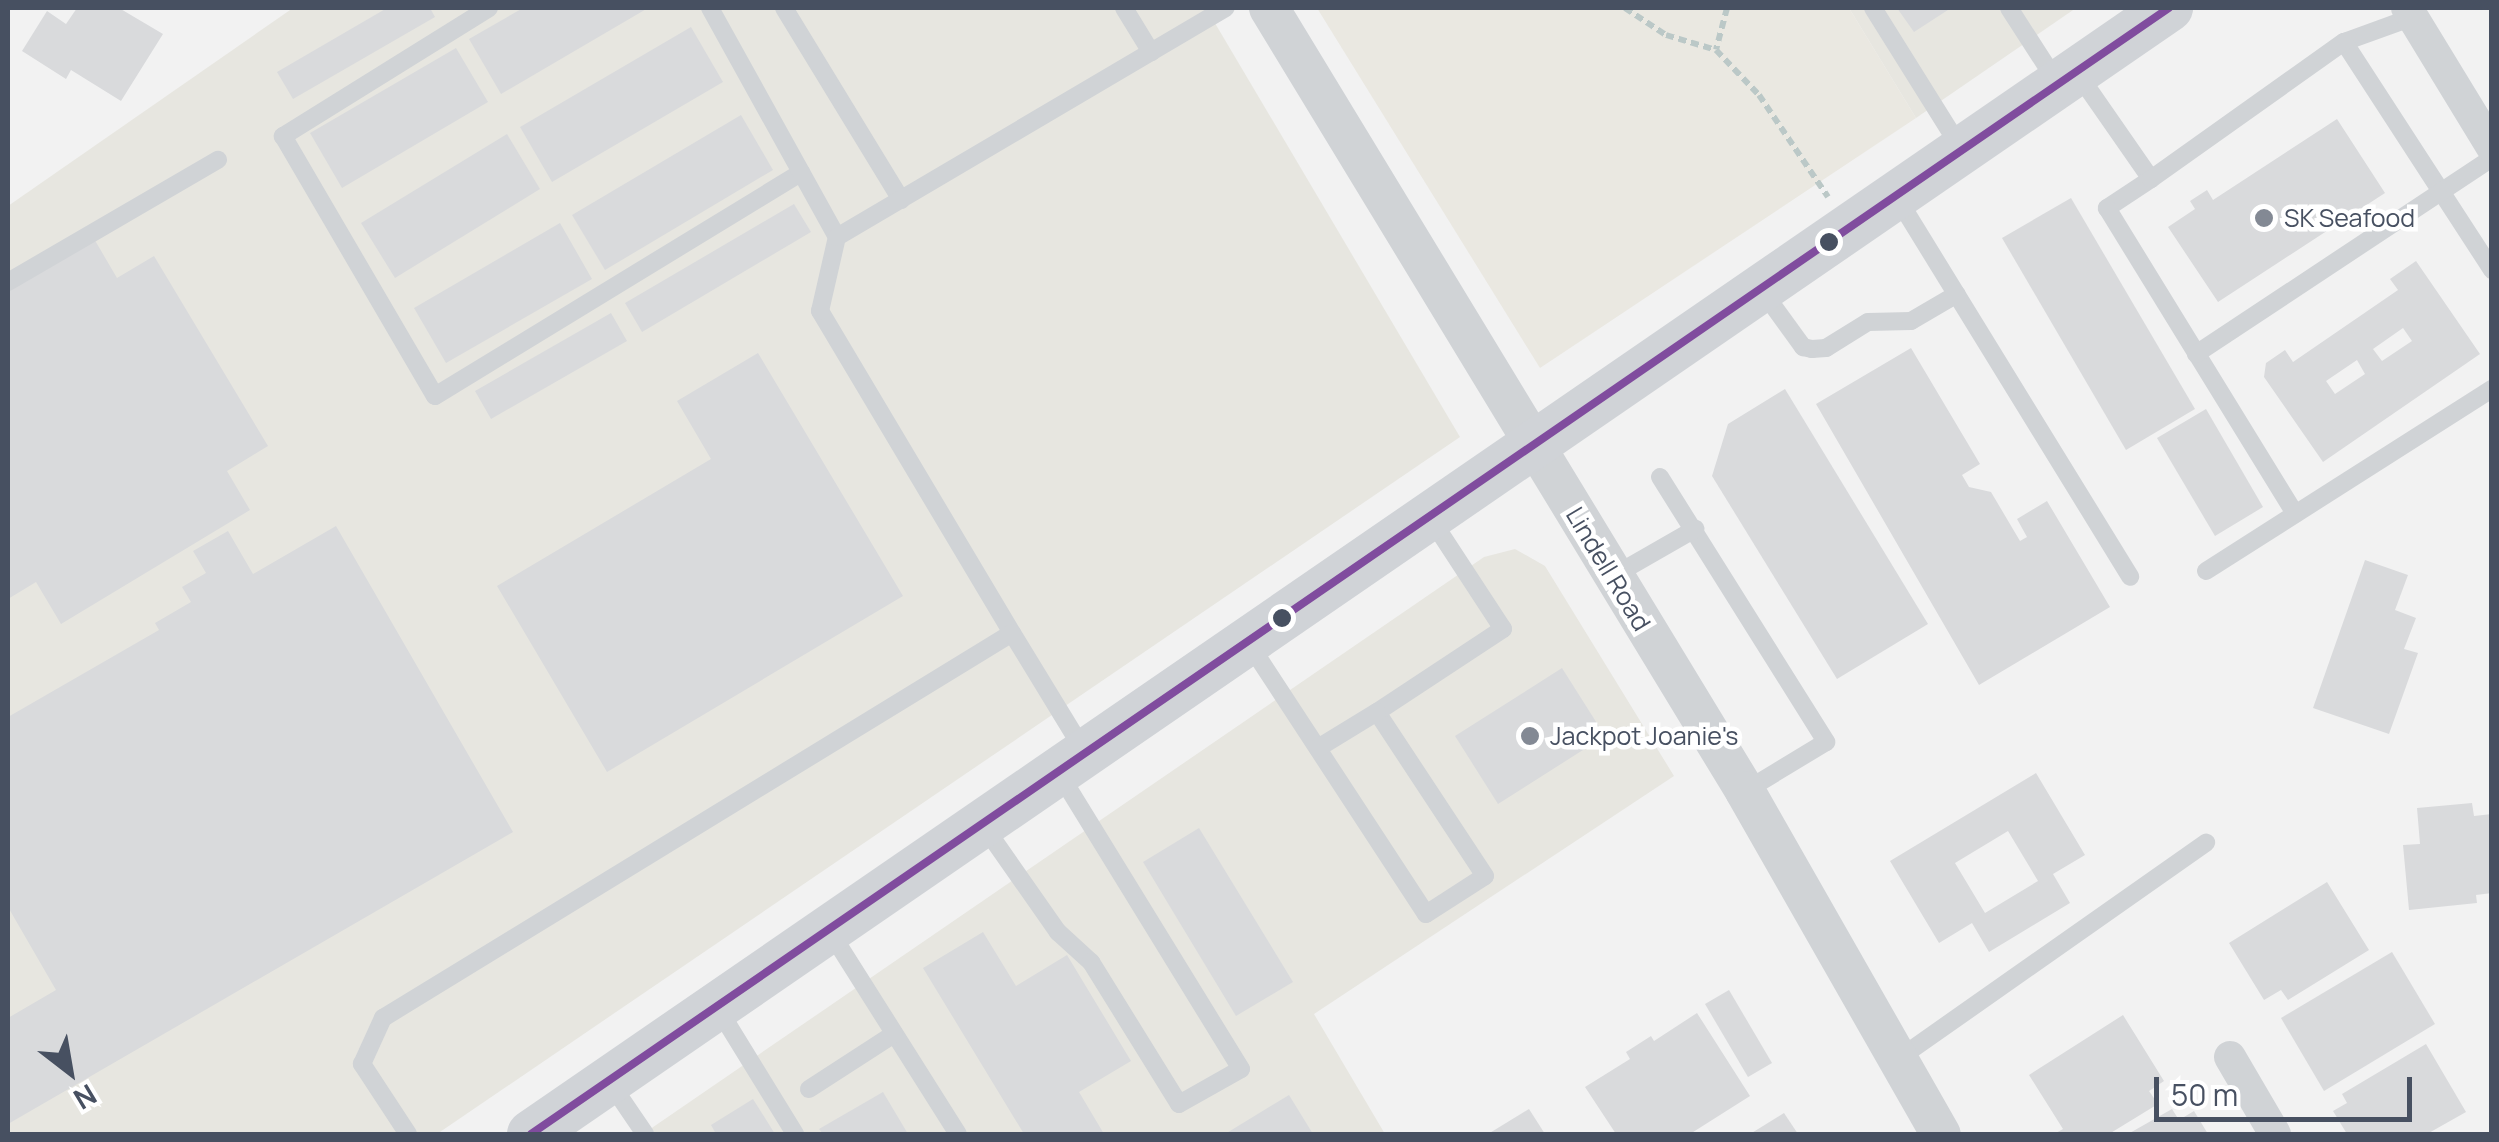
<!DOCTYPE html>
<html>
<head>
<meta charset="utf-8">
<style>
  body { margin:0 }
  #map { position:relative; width:2499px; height:1142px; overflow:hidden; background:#f2f2f2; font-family:Manrope,sans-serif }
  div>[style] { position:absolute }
  .commercial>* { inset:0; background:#e7e6e0 }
  .sand>* { inset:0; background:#eae8e1 }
  .building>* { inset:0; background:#d9dadc }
  .path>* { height:6px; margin-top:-3px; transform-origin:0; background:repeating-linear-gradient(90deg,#bbc8c7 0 8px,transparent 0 13px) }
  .service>* { height:18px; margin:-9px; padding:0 9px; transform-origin:9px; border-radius:9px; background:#d0d3d6 }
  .minor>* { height:32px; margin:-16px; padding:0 16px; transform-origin:16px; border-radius:16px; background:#d0d3d6 }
  .tertiary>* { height:40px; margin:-20px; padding:0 20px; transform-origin:20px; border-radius:20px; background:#d0d3d6 }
  .secondary>* { height:48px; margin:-24px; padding:0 24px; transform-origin:24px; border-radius:24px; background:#d0d3d7 }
  .bus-1>* { height:8px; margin:-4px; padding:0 4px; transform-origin:4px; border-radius:4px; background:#804c9e }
  .dots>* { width:28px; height:28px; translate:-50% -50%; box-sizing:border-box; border:5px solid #fff; border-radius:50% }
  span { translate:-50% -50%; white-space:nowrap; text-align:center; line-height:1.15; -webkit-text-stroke:9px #fff; paint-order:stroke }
  .poi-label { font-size:25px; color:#475061 }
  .left { translate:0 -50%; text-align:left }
  .street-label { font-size:25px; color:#475061 }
  .frame { position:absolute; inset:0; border:10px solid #475061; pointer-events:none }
  .north { position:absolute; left:20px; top:1022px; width:100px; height:100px; -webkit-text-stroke:8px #fff; paint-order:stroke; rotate:149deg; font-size:28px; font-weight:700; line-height:40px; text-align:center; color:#475061 }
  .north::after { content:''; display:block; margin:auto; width:35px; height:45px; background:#475061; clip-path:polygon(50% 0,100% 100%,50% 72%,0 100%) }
  .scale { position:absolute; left:2154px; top:1077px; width:258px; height:45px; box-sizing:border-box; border:5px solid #475061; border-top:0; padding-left:12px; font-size:30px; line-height:35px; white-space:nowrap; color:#475061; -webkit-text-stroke:8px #fff; paint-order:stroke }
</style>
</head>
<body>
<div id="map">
  <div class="commercial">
    <i style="clip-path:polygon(293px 8px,1206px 8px,1460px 437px,437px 1134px,8px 1134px,8px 206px)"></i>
    <i style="clip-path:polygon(1849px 8px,2076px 8px,1916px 118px)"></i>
    <i style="clip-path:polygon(1515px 549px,1545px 566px,1674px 776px,1314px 1014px,1385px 1134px,643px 1134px,1484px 557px)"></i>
  </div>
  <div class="sand">
    <i style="clip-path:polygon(1317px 8px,1849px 8px,1916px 118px,1540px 368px)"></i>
  </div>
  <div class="building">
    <i style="clip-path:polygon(77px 8px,119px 8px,163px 34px,121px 101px,71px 70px,66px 79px,22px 51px,47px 11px,66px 24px)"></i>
    <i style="clip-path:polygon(387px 8px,430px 8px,435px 17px,293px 99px,277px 72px)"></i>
    <i style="clip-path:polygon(523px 8px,648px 8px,501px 94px,469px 39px)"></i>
    <i style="clip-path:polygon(1897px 8px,1951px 8px,1914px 32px)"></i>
    <i style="clip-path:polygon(691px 27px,723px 82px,552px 182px,520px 127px)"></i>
    <i style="clip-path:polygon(456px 48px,488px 102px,342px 188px,310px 133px)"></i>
    <i style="clip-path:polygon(741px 115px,773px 170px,605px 270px,572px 215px)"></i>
    <i style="clip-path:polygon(2337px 119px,2385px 193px,2218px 302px,2168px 227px,2195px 209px,2190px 201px,2207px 190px,2213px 200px)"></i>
    <i style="clip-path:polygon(507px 134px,540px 189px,395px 278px,361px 223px)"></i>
    <i style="clip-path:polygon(2071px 198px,2195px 409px,2126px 450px,2002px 238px)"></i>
    <i style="clip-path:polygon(794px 204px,811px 232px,642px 332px,625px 303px)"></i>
    <i style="clip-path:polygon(560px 223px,592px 279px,446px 363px,414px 308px)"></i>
    <i style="clip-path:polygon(93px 237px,117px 278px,154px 256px,268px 446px,227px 471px,250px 510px,61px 624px,36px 582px,8px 599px,8px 289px)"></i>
    <i style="clip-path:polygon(evenodd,2416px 261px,2480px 354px,2323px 462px,2264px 377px,2266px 363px,2285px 350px,2293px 362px,2398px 290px,2390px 279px,2416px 261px,2403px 328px,2412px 341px,2382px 361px,2373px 349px,2403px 328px,2416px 261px,2357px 360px,2365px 374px,2335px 394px,2326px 381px,2357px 360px)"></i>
    <i style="clip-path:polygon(611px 313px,627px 341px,491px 419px,475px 391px)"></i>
    <i style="clip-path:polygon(1911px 348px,1980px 464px,1962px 475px,1969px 487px,1991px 492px,2020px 541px,2027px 537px,2017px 519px,2047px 501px,2110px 607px,1979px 685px,1816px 404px)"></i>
    <i style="clip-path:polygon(758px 353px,903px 596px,607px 772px,497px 586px,711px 459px,677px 401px)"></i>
    <i style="clip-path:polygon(1785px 389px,1928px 624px,1837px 679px,1712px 476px,1728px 424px)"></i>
    <i style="clip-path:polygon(2206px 409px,2263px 507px,2215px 536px,2157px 438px)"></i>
    <i style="clip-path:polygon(336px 526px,513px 832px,8px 1124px,8px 1018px,56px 990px,8px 907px,8px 717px,159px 630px,155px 623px,191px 602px,182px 587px,206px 573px,193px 551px,228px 531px,253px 574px)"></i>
    <i style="clip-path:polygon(2365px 560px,2408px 575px,2395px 610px,2416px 618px,2404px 649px,2418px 653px,2389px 734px,2313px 708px)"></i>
    <i style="clip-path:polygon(1562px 668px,1605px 736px,1498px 804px,1455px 736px)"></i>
    <i style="clip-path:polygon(evenodd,2036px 773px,2085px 855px,2053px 874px,2070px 903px,1989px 952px,1972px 923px,1939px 943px,1890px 861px,2036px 773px,2008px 831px,2038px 881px,1985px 913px,1955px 863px,2008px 831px)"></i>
    <i style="clip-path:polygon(2472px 803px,2474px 816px,2492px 814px,2492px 893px,2476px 895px,2477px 903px,2409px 910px,2403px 845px,2420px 844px,2417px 808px)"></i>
    <i style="clip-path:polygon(1199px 828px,1293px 982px,1236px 1016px,1143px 862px)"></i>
    <i style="clip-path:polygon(2327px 882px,2369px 950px,2288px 1000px,2281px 990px,2264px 1000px,2229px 943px)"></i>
    <i style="clip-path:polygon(983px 932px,1016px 986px,1067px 955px,1131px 1061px,1079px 1092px,1104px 1134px,1024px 1134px,923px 968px)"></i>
    <i style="clip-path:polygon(2392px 952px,2435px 1024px,2324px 1091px,2281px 1018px)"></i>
    <i style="clip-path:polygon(1729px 990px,1772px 1063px,1748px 1077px,1705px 1004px)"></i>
    <i style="clip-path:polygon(1697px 1013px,1750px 1096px,1690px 1134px,1616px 1134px,1585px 1087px,1630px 1059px,1626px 1052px,1651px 1036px,1654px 1041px)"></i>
    <i style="clip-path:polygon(2123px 1015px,2164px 1081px,2149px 1091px,2158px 1104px,2109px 1134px,2054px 1134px,2063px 1129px,2029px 1075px)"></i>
    <i style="clip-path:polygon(2426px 1044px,2466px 1112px,2427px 1134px,2347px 1134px,2333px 1111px,2347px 1103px,2342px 1094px)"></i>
    <i style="clip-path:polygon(883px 1092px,908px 1134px,823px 1134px,819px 1129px)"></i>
    <i style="clip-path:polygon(1289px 1095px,1313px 1134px,1225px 1134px)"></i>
    <i style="clip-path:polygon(753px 1099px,775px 1134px,716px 1134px,711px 1125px)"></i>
    <i style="clip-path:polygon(1529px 1109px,1545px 1134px,1488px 1134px)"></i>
    <i style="clip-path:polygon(2172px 1109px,2179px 1120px,2194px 1111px,2208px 1134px,2128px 1134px)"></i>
    <i style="clip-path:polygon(1784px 1113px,1798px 1134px,1750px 1134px)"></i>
  </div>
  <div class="path">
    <i style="left:1625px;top:8px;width:49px;rotate:33.4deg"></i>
    <i style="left:1666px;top:35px;width:52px;rotate:16.7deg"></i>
    <i style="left:1727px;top:8px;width:43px;rotate:104.7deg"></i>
    <i style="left:1716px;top:50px;width:62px;rotate:46.3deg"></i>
    <i style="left:1759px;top:95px;width:123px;rotate:55.9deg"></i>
  </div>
  <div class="service">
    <i style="left:489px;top:8px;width:243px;rotate:148.1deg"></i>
    <i style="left:283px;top:136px;width:301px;rotate:59.7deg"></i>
    <i style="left:435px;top:396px;width:429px;rotate:-31.4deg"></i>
    <i style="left:710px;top:8px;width:262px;rotate:61deg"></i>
    <i style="left:784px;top:8px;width:225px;rotate:58.6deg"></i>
    <i style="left:1124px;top:8px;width:52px;rotate:58.5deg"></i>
    <i style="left:1873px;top:8px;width:164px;rotate:58deg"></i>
    <i style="left:2009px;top:8px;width:90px;rotate:57.2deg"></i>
    <i style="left:2413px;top:17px;width:73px;rotate:160.1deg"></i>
    <i style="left:2344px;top:42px;width:272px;rotate:57deg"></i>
    <i style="left:2078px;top:74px;width:128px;rotate:55.2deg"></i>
    <i style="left:2151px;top:179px;width:53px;rotate:146.6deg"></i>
    <i style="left:2107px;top:208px;width:359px;rotate:58.4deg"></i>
    <i style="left:2151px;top:179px;width:237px;rotate:-35.4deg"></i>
    <i style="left:1896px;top:196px;width:447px;rotate:58.4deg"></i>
    <i style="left:8px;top:282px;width:243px;rotate:-30.2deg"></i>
    <i style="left:1761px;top:289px;width:72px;rotate:54.1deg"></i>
    <i style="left:1803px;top:347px;width:9px;rotate:13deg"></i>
    <i style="left:1812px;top:349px;width:14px;rotate:-4deg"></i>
    <i style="left:1826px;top:348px;width:49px;rotate:-31.8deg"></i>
    <i style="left:1868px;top:322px;width:43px;rotate:-1.3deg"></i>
    <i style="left:1911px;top:321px;width:53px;rotate:-30.4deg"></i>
    <i style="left:2196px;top:354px;width:355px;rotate:-33.5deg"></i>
    <i style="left:1660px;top:477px;width:313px;rotate:57.9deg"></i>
    <i style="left:1826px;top:742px;width:95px;rotate:148.8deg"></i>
    <i style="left:2206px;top:571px;width:339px;rotate:-32.5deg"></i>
    <i style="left:1613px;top:576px;width:95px;rotate:-29.8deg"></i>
    <i style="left:1012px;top:633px;width:375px;rotate:-120.8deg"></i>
    <i style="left:820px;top:311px;width:76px;rotate:-77.1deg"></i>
    <i style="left:837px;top:237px;width:451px;rotate:-30.5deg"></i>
    <i style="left:1248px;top:642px;width:325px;rotate:56.8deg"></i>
    <i style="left:1426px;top:914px;width:70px;rotate:-32.8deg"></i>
    <i style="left:1485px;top:876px;width:196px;rotate:-123.4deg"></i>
    <i style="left:1377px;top:712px;width:151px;rotate:-33.4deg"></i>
    <i style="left:1503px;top:629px;width:131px;rotate:-123.2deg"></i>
    <i style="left:1318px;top:748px;width:69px;rotate:-31.4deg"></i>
    <i style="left:983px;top:825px;width:131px;rotate:55deg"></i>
    <i style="left:1058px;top:932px;width:45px;rotate:42.3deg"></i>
    <i style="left:1091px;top:962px;width:167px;rotate:58.2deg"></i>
    <i style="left:1179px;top:1104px;width:71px;rotate:-29.4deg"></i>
    <i style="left:1241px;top:1069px;width:345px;rotate:-121.6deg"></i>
    <i style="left:829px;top:930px;width:241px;rotate:57.7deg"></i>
    <i style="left:717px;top:1007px;width:149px;rotate:58.4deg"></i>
    <i style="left:1901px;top:1057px;width:373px;rotate:-35.1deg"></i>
    <i style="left:609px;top:1081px;width:64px;rotate:55.8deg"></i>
    <i style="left:809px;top:1089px;width:101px;rotate:-32.9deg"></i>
    <i style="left:408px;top:1134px;width:84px;rotate:-123.3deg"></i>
    <i style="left:362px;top:1064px;width:51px;rotate:-65.5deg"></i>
    <i style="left:383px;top:1018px;width:737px;rotate:-31.47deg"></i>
    <i style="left:1012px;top:633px;width:138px;rotate:58.6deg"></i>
  </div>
  <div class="minor">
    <i style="left:2407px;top:8px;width:163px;rotate:58.6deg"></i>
    <i style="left:2230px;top:1057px;width:89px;rotate:59.7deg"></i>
  </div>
  <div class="tertiary">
    <i style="left:1269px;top:8px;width:916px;rotate:58.7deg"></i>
    <i style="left:1745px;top:791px;width:395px;rotate:60.3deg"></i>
  </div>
  <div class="secondary">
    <i style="left:531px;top:1134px;width:1988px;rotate:-34.51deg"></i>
  </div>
  <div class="bus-1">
    <i style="left:531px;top:1134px;width:1988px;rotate:-34.51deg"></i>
  </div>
  <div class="dots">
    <i style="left:2264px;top:218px;background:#838994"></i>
    <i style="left:1829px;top:242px;background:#475061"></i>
    <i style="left:1282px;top:618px;background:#475061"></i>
    <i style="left:1530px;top:736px;background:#838994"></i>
  </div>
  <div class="poi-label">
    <span class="left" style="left:2284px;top:218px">SK Seafood</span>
    <span class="left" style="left:1550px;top:736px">Jackpot Joanie's</span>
  </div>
  <div class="street-label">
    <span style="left:1608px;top:569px;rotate:59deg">Lindell Road</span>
  </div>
  <div class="frame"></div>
  <div class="north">N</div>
  <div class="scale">50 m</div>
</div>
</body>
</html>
